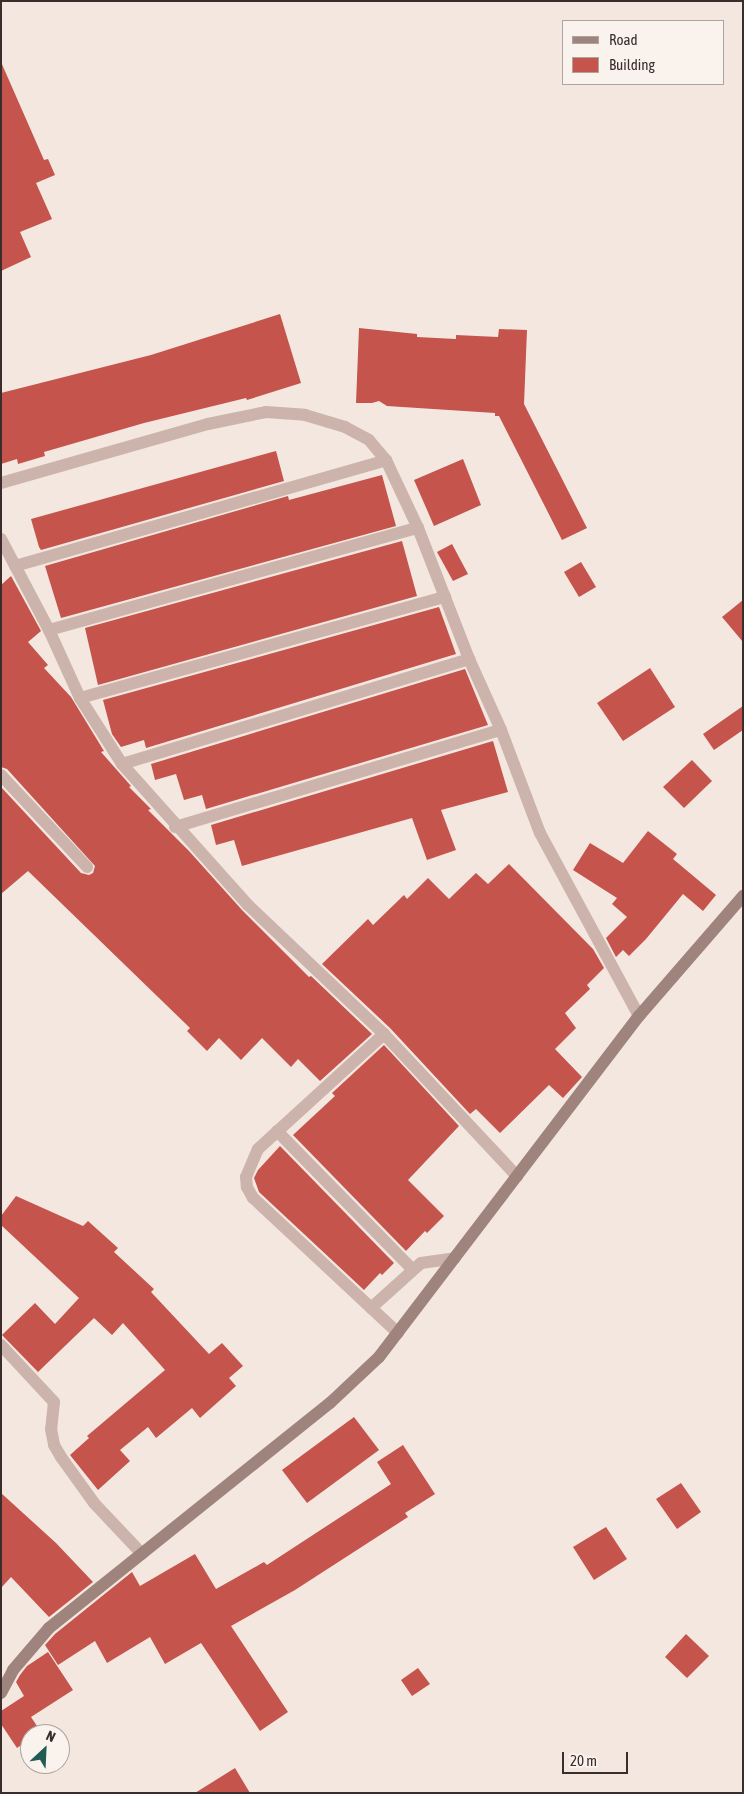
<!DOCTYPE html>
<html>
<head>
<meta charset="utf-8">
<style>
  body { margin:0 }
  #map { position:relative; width:744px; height:1794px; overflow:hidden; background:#f3e7e0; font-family:"Asap Condensed",sans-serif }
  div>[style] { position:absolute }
  .building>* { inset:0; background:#c5544c }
  .street>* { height:12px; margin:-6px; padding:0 6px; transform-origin:6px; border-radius:6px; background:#ccb4ac }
  .secondary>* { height:12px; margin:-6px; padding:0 6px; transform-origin:6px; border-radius:6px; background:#9f837d }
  span { translate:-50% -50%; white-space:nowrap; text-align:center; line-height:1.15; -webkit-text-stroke:5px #faf2ed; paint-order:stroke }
  .frame { position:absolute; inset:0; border:2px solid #3a2d2b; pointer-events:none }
  .legend { position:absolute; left:562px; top:20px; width:162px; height:65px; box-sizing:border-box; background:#faf2ed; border:1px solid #ada39f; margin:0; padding:6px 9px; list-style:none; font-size:15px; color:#3a2d2b }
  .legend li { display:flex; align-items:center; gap:10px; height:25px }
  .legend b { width:25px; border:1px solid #ada39f }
  .north { position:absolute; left:20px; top:1724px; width:50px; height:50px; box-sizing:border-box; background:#faf2ed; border:1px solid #ada39f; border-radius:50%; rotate:25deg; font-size:14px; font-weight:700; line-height:20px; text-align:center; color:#3a2d2b }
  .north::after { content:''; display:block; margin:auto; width:18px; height:22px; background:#205b54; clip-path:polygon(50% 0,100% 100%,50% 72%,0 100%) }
  .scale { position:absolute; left:562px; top:1752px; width:66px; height:22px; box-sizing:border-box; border:2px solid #3a2d2b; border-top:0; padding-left:6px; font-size:15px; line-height:18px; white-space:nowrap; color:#3a2d2b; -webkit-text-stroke:4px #faf2ed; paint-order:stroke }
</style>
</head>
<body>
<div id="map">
  <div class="building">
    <i style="clip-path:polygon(1px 62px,44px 160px,48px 159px,55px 175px,36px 183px,52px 219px,20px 232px,31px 257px,1px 271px)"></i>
    <i style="clip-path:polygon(280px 314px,301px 383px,247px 400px,246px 398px,144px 423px,44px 452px,45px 456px,18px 464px,17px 459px,1px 464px,1px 393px,151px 355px)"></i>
    <i style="clip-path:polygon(359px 328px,417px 334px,417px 337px,456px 339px,456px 335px,498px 337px,499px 329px,527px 330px,524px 404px,587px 528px,562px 540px,499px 416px,495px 416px,495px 413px,387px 406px,379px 401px,372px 403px,356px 403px)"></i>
    <i style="clip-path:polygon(276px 451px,284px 481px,41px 550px,39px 547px,31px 519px)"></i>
    <i style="clip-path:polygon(463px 459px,481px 505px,434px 526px,414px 480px)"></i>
    <i style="clip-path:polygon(382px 475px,396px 526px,61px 618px,45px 566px,288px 496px,289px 500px)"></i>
    <i style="clip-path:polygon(402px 541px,417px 596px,98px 685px,85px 628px)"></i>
    <i style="clip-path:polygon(452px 544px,468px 574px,453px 581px,437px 552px)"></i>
    <i style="clip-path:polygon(581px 562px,596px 587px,579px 597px,564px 572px)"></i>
    <i style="clip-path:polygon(11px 576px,41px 631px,28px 642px,48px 665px,44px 668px,71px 697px,104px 751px,101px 752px,131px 786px,129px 787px,151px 809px,148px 810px,189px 851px,242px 910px,309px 977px,311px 976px,372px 1034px,320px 1081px,298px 1059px,291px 1067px,262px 1038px,241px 1060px,219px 1038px,207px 1051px,187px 1031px,190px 1028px,28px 871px,1px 894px,1px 787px,81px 873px,89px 875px,93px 873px,95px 866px,7px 769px,1px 767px,1px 585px)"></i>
    <i style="clip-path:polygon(743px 600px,743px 642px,722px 617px)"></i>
    <i style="clip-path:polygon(439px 607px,456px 654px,146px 748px,144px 740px,121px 747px,112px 734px,103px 700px)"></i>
    <i style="clip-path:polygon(650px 668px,675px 707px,623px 741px,597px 703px)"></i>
    <i style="clip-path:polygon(465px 669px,488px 725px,206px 809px,202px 795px,184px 800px,176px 774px,155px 780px,151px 764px)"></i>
    <i style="clip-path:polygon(743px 706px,743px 730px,714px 750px,703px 734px)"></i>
    <i style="clip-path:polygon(493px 741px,508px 792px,441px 810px,456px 850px,427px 860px,412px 818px,242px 866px,234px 840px,216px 845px,211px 825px)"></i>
    <i style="clip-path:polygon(692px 760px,712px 781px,684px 808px,663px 787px)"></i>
    <i style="clip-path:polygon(648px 831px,677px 854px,673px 859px,716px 895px,703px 911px,683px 894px,646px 939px,629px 956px,623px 950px,616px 957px,606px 938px,627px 917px,612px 904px,617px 898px,573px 870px,590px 843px,623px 863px)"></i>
    <i style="clip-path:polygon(509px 864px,593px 949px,604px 968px,587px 985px,590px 989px,565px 1013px,576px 1028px,555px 1049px,582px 1077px,563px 1098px,549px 1085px,500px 1133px,476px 1109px,470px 1114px,390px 1028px,322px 964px,368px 919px,373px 925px,404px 895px,407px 899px,428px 878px,449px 899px,476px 873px,488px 884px)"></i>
    <i style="clip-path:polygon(384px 1045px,459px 1126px,408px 1180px,444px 1216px,427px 1233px,425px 1231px,406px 1251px,293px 1135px,335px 1096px,332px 1093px)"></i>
    <i style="clip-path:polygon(280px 1146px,394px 1263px,382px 1275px,380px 1273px,364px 1290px,259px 1192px,254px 1178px,258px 1170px)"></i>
    <i style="clip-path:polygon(16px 1196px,83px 1226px,88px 1221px,118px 1248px,114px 1252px,154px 1289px,151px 1292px,209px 1354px,222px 1343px,243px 1366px,229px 1378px,236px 1386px,200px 1418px,192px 1408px,156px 1438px,148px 1427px,120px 1450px,130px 1461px,98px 1490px,70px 1455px,89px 1438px,87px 1436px,165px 1370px,123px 1323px,112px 1335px,94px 1318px,38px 1372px,2px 1335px,35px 1303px,55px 1324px,79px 1298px,1px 1225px,1px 1216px)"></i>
    <i style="clip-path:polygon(354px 1417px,379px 1450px,307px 1503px,282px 1470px)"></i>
    <i style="clip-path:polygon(403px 1445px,435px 1494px,405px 1513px,408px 1517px,295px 1590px,231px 1626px,288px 1712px,260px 1731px,201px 1643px,165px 1664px,150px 1637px,107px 1663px,95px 1641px,58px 1665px,45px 1645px,55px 1634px,132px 1572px,140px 1586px,195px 1554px,216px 1589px,264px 1562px,267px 1565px,391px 1484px,377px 1462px)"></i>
    <i style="clip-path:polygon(681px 1483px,701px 1512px,677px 1529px,656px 1499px)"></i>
    <i style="clip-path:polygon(1px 1493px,56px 1543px,93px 1582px,49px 1617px,11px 1577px,1px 1588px)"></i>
    <i style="clip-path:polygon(606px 1527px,627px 1559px,594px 1580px,573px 1547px)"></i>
    <i style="clip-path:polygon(686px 1634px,709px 1656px,687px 1678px,665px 1657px)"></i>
    <i style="clip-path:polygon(48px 1652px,73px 1690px,31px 1717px,41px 1732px,30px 1734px,30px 1739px,17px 1748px,1px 1724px,1px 1711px,24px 1696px,16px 1682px,20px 1675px,27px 1666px)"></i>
    <i style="clip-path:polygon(418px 1668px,430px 1684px,412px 1696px,401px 1680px)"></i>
    <i style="clip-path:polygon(235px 1768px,250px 1793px,195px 1793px)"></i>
  </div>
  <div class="street">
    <i style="left:1px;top:483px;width:215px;rotate:-15.9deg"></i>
    <i style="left:208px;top:424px;width:59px;rotate:-11.7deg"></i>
    <i style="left:266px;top:412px;width:39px;rotate:4deg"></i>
    <i style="left:305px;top:415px;width:42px;rotate:16.7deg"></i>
    <i style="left:345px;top:427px;width:27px;rotate:28deg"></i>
    <i style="left:369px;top:440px;width:26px;rotate:50deg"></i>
    <i style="left:386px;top:460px;width:75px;rotate:64.8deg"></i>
    <i style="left:418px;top:528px;width:141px;rotate:68.7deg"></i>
    <i style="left:469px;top:659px;width:78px;rotate:65.7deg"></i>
    <i style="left:501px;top:730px;width:110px;rotate:69.3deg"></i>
    <i style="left:540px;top:833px;width:208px;rotate:61.6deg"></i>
    <i style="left:1px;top:539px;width:103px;rotate:62.2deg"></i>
    <i style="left:49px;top:630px;width:75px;rotate:65.5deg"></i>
    <i style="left:80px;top:698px;width:78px;rotate:57.5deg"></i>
    <i style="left:122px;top:764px;width:189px;rotate:48.2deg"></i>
    <i style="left:248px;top:905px;width:187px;rotate:43.5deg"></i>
    <i style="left:15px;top:566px;width:386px;rotate:-15.9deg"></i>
    <i style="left:49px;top:630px;width:383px;rotate:-15.5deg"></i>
    <i style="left:80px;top:698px;width:379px;rotate:-15.5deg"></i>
    <i style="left:122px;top:764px;width:363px;rotate:-16.8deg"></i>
    <i style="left:1px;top:775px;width:126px;rotate:46.9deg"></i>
    <i style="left:175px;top:827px;width:340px;rotate:-16.6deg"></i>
    <i style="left:277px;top:1131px;width:193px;rotate:45.6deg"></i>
    <i style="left:371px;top:1308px;width:67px;rotate:-42deg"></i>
    <i style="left:421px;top:1263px;width:34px;rotate:-8deg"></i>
    <i style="left:398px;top:1333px;width:198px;rotate:-137deg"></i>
    <i style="left:253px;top:1198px;width:13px;rotate:-119deg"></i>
    <i style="left:247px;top:1187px;width:10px;rotate:-96deg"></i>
    <i style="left:246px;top:1177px;width:30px;rotate:-67deg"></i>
    <i style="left:258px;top:1149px;width:171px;rotate:-42.4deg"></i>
    <i style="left:384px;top:1034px;width:195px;rotate:46.9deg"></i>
    <i style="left:1px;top:1345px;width:78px;rotate:47.1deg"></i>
    <i style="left:54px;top:1402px;width:27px;rotate:96deg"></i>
    <i style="left:51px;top:1429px;width:16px;rotate:79deg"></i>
    <i style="left:54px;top:1445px;width:14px;rotate:60deg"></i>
    <i style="left:61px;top:1457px;width:57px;rotate:54.3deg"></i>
    <i style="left:94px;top:1503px;width:70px;rotate:46.7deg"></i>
  </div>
  <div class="secondary">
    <i style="left:1px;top:1693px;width:26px;rotate:-62deg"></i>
    <i style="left:13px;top:1670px;width:55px;rotate:-49.4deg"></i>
    <i style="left:49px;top:1628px;width:360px;rotate:-38.7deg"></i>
    <i style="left:330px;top:1403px;width:67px;rotate:-43.2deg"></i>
    <i style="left:379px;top:1357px;width:429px;rotate:-52.7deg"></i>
    <i style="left:639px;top:1016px;width:159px;rotate:-49.1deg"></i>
  </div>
  <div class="frame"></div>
  <ul class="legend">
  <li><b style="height:6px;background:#9f837d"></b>Road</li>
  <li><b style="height:14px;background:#c5544c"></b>Building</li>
  </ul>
  <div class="north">N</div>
  <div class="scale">20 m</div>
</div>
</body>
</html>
